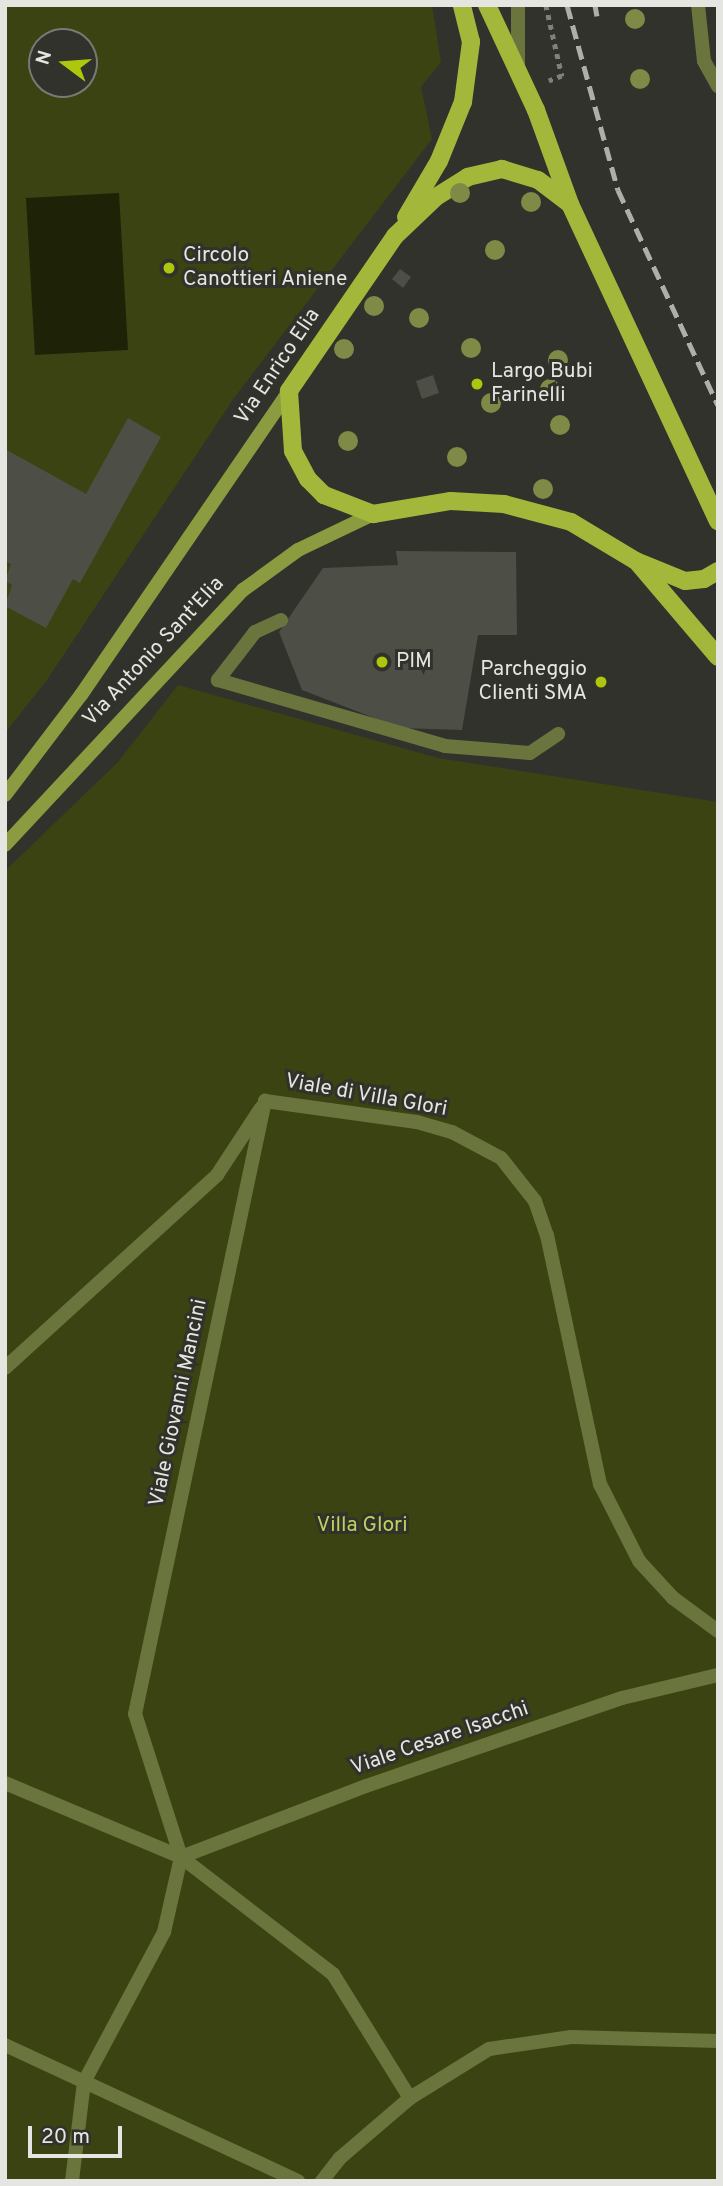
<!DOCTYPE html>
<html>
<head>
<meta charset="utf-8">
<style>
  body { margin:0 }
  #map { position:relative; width:723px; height:2186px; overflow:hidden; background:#30322b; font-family:Overpass,sans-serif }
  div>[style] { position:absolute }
  .green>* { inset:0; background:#3b4312 }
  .water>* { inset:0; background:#1e2207 }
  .building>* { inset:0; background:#4d4f47 }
  .path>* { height:4.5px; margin-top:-2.25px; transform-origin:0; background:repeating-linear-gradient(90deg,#7f817b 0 5px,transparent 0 10px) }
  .lane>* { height:14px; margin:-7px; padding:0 7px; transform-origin:7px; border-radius:7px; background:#6a753e }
  .street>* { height:14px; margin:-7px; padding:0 7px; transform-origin:7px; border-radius:7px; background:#6a753e }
  .secondary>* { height:14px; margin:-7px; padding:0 7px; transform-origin:7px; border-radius:7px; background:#8b9b3f }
  .primary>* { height:18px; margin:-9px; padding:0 9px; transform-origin:9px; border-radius:9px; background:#a3b83b }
  .rail>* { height:5px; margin-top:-2.5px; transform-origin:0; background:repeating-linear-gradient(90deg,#aeafa9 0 14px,transparent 0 21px) }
  .trees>* { width:20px; height:20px; margin:-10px; border-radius:50%; background:#7e8a46 }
  .dots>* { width:19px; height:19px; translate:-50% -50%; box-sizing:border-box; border:4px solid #30322b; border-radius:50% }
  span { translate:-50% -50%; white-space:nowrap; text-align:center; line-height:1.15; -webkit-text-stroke:6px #30322b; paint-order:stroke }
  .poi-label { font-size:21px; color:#e5e6e1 }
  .left { translate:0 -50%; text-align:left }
  .right { translate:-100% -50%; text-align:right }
  .street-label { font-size:21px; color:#e5e6e1 }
  .park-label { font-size:21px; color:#bdd25d }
  .frame { position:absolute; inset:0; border:7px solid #e5e6e1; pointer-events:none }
  .north { position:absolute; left:28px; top:28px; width:70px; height:70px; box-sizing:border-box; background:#30322b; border:2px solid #787a74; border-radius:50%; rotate:286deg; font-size:19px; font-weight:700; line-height:28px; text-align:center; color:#e5e6e1 }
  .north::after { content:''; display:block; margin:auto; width:24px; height:32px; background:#aec60b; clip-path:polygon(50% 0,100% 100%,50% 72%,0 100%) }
  .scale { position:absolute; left:28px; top:2126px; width:94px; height:32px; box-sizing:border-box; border:4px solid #e5e6e1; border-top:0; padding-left:9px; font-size:21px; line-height:24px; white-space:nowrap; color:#e5e6e1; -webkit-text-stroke:5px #30322b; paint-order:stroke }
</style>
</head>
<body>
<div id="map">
  <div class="green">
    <i style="clip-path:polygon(evenodd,5px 5px,432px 5px,441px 62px,421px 87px,432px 139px,234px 398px,47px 680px,5px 733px,5px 5px,42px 42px,84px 42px,84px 84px,42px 84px,42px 42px)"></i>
    <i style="clip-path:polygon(178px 685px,438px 758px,718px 802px,718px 2181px,5px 2181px,5px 871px,118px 762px)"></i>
  </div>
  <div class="water">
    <i style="clip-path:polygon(119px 193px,128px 350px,35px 355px,26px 198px)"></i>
  </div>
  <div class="building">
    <i style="clip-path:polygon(400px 269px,411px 277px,403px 288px,392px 279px)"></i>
    <i style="clip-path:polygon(433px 375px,439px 393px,422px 399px,416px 381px)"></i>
    <i style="clip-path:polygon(128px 418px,161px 437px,80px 583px,73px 579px,46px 628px,5px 606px,12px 585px,5px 581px,11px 564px,5px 561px,5px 449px,86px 494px)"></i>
    <i style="clip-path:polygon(396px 551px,516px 552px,517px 635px,478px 635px,462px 730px,400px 728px,302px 690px,279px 632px,323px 568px,398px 565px)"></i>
  </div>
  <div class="path">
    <i style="left:546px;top:5px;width:73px;rotate:77.3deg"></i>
    <i style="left:562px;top:76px;width:14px;rotate:159deg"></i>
  </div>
  <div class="lane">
    <i style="left:698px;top:5px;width:56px;rotate:83.9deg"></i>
    <i style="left:704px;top:61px;width:29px;rotate:61deg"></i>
    <i style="left:281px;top:620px;width:29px;rotate:155deg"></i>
    <i style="left:255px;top:632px;width:61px;rotate:127.6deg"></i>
    <i style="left:218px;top:680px;width:236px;rotate:16.2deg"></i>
    <i style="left:445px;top:746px;width:85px;rotate:4.7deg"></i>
    <i style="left:530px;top:753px;width:34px;rotate:-34deg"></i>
  </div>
  <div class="street">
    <i style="left:518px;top:5px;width:64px;rotate:90deg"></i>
    <i style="left:265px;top:1101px;width:153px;rotate:7.9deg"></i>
    <i style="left:417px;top:1122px;width:36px;rotate:16deg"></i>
    <i style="left:452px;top:1132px;width:55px;rotate:28deg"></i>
    <i style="left:501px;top:1158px;width:55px;rotate:51.7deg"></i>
    <i style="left:535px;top:1201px;width:36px;rotate:71deg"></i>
    <i style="left:547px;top:1235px;width:255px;rotate:78deg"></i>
    <i style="left:600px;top:1484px;width:86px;rotate:63.1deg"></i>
    <i style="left:639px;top:1561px;width:50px;rotate:47.4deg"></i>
    <i style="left:673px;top:1598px;width:56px;rotate:36.3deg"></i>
    <i style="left:5px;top:1368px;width:287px;rotate:-42.3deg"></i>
    <i style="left:217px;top:1175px;width:80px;rotate:-56.7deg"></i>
    <i style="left:5px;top:1783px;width:191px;rotate:22.8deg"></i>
    <i style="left:181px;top:1857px;width:192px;rotate:37.6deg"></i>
    <i style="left:333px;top:1974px;width:146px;rotate:58.2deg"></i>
    <i style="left:181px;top:1857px;width:198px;rotate:-21deg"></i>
    <i style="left:366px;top:1786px;width:271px;rotate:-19deg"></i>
    <i style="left:622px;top:1698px;width:99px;rotate:-13.5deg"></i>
    <i style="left:5px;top:2045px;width:323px;rotate:24.9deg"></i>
    <i style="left:72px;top:2181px;width:100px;rotate:-83.1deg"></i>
    <i style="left:84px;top:2082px;width:170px;rotate:-61.9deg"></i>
    <i style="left:164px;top:1932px;width:77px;rotate:-77.2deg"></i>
    <i style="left:181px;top:1857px;width:150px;rotate:-107.8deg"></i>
    <i style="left:135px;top:1714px;width:627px;rotate:-78.03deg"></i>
    <i style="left:322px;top:2181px;width:29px;rotate:-52deg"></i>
    <i style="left:340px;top:2158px;width:92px;rotate:-40.6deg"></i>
    <i style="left:410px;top:2098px;width:93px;rotate:-31.8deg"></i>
    <i style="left:489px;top:2049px;width:83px;rotate:-8.3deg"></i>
    <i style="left:571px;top:2037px;width:147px;rotate:1.6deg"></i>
  </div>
  <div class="secondary">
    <i style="left:5px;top:795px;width:126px;rotate:-52.8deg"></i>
    <i style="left:81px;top:695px;width:368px;rotate:-55.6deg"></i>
    <i style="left:5px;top:845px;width:349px;rotate:-47deg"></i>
    <i style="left:243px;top:590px;width:68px;rotate:-36deg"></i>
    <i style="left:298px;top:550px;width:83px;rotate:-25.6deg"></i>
  </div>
  <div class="primary">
    <i style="left:487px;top:5px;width:116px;rotate:65deg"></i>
    <i style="left:536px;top:110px;width:100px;rotate:70.1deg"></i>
    <i style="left:570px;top:204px;width:350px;rotate:65deg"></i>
    <i style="left:570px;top:204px;width:40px;rotate:-143deg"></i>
    <i style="left:538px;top:180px;width:38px;rotate:-163deg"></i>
    <i style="left:502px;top:169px;width:35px;rotate:167deg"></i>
    <i style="left:468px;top:177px;width:39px;rotate:148deg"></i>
    <i style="left:435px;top:198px;width:55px;rotate:136.5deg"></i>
    <i style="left:395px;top:236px;width:188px;rotate:124.4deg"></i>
    <i style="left:289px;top:391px;width:60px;rotate:86.2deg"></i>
    <i style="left:293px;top:451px;width:32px;rotate:62deg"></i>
    <i style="left:308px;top:479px;width:23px;rotate:45deg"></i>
    <i style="left:324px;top:495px;width:53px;rotate:21.2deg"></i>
    <i style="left:373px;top:514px;width:79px;rotate:-9.5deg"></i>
    <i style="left:451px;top:501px;width:53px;rotate:3.2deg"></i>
    <i style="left:504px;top:504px;width:69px;rotate:15deg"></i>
    <i style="left:571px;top:522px;width:76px;rotate:31deg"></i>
    <i style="left:636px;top:561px;width:53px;rotate:22.2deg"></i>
    <i style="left:685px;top:581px;width:19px;rotate:-6deg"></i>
    <i style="left:704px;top:579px;width:16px;rotate:-30deg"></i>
    <i style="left:406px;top:217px;width:65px;rotate:-59.5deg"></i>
    <i style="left:439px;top:161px;width:64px;rotate:-67.9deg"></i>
    <i style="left:463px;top:102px;width:61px;rotate:-82.4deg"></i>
    <i style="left:471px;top:42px;width:38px;rotate:-104deg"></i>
    <i style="left:638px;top:563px;width:123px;rotate:49.6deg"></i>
  </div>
  <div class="rail">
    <i style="left:567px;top:5px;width:192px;rotate:74.6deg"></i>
    <i style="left:618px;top:190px;width:237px;rotate:65.1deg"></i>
    <i style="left:595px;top:5px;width:11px;rotate:80deg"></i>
  </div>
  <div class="trees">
    <i style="left:635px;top:19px"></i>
    <i style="left:640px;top:79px"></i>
    <i style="left:460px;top:193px"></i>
    <i style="left:531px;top:202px"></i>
    <i style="left:495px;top:250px"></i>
    <i style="left:374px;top:306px"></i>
    <i style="left:419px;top:318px"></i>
    <i style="left:471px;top:348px"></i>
    <i style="left:344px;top:349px"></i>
    <i style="left:558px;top:360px"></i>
    <i style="left:550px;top:389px"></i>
    <i style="left:491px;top:403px"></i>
    <i style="left:560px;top:425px"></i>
    <i style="left:348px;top:441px"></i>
    <i style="left:457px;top:457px"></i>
    <i style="left:543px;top:489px"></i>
  </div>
  <div class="dots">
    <i style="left:169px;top:268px;background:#aec60b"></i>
    <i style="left:477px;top:384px;background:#aec60b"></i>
    <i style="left:382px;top:662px;background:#aec60b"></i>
    <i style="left:601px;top:682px;background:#aec60b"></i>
  </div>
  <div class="poi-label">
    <span class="left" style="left:183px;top:268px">Circolo<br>Canottieri Aniene</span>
    <span class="left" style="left:491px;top:384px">Largo Bubi<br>Farinelli</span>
    <span class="left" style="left:396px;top:662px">PIM</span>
    <span class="right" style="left:587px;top:682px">Parcheggio<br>Clienti SMA</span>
  </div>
  <div class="street-label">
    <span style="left:278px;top:367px;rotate:-56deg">Via Enrico Elia</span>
    <span style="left:154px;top:652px;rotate:-47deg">Via Antonio Sant'Elia</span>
    <span style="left:366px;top:1096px;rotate:10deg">Viale di Villa Glori</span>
    <span style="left:179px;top:1403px;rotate:-78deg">Viale Giovanni Mancini</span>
    <span style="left:440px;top:1739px;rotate:-19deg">Viale Cesare Isacchi</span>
  </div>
  <div class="park-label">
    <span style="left:362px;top:1526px">Villa Glori</span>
  </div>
  <div class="frame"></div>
  <div class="north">N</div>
  <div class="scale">20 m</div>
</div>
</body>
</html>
